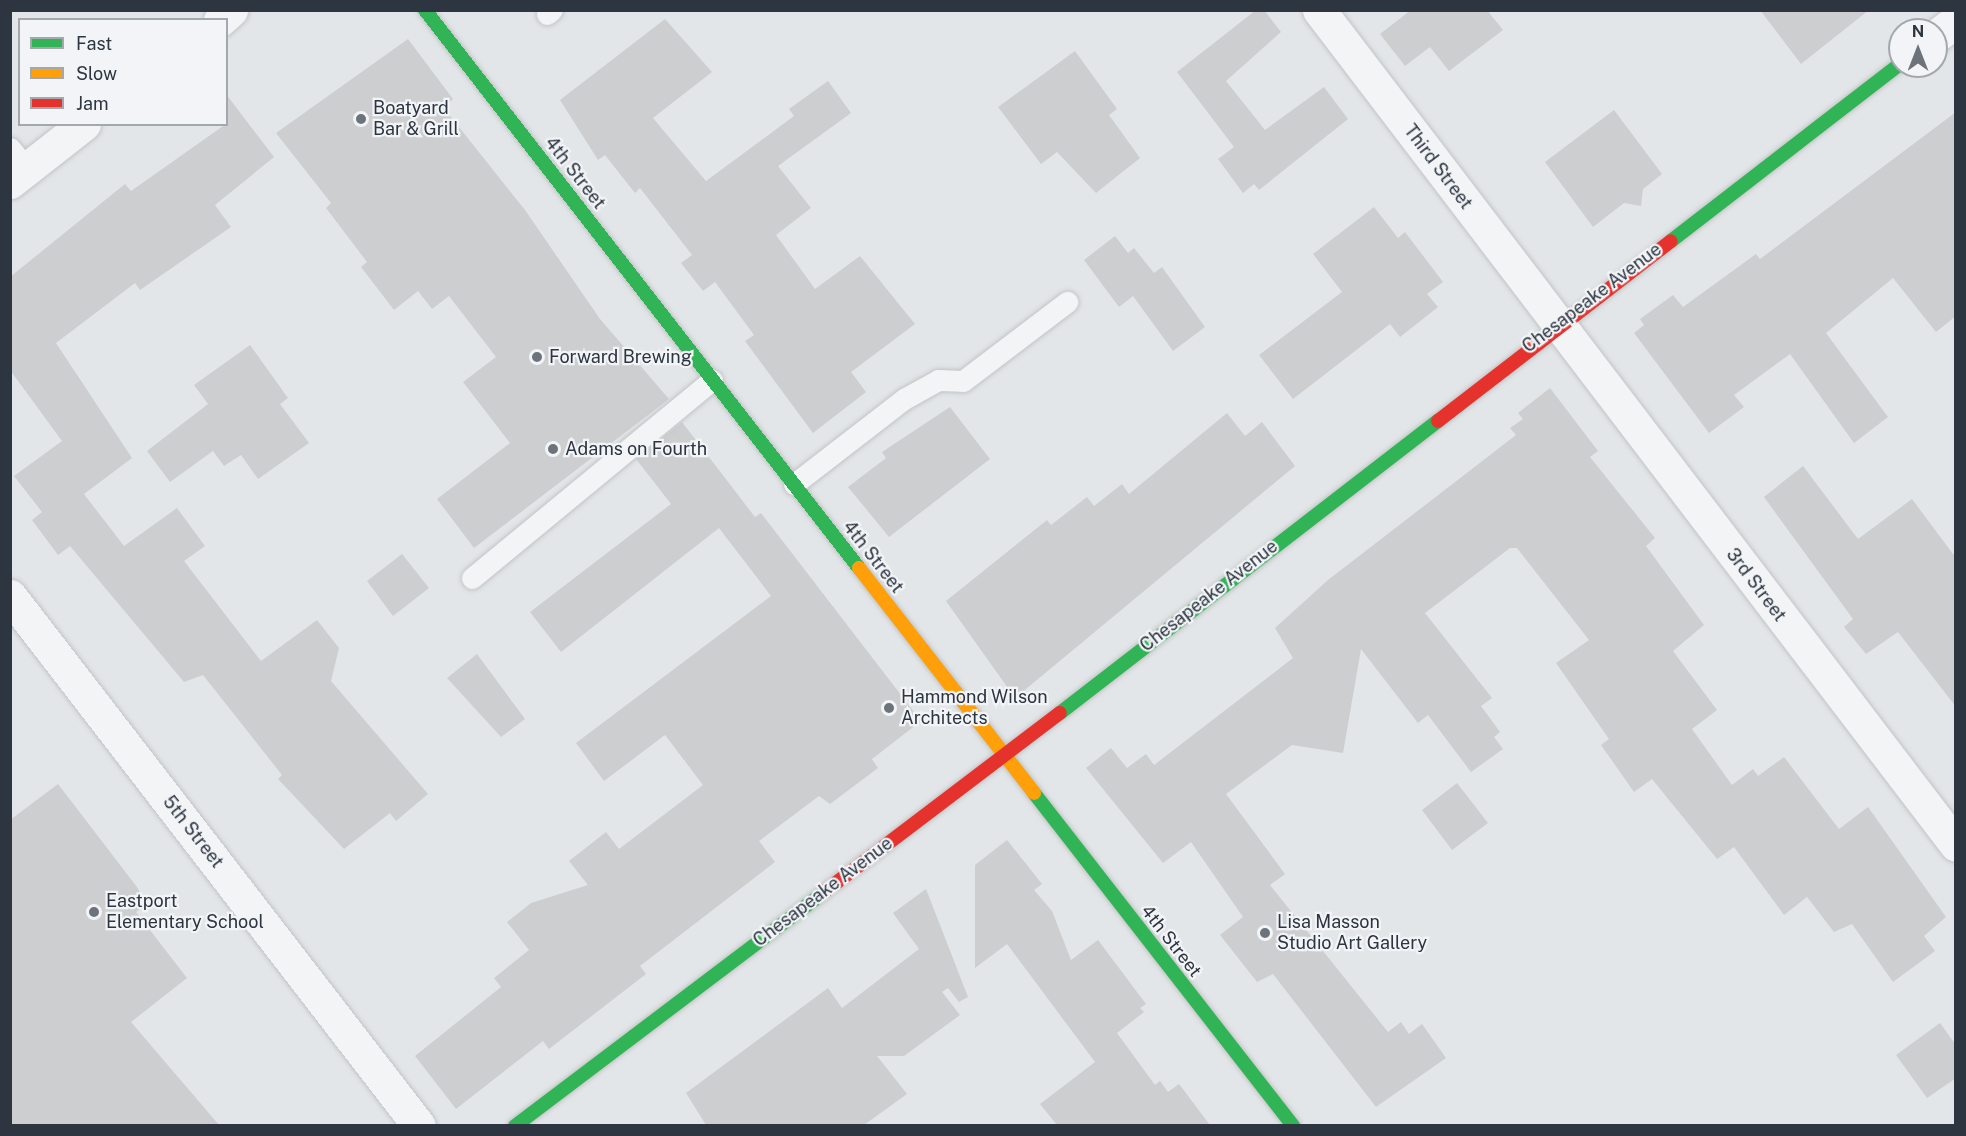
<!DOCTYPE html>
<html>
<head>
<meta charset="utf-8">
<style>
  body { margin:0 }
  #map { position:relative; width:1966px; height:1136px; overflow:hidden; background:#e3e6e8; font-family:"Public Sans",sans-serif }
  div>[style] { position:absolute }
  .building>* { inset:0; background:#ccced0 }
  .roads { filter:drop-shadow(0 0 2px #c2c4c6) drop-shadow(0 0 2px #c2c4c6) }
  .lane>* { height:21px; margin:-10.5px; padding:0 10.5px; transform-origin:10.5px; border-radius:10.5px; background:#f3f4f5 }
  .street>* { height:33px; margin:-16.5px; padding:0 16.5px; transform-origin:16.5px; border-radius:16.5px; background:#f3f4f5 }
  .fast>* { height:14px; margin:-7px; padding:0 7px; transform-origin:7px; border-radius:7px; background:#30b455 }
  .slow>* { height:14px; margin:-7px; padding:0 7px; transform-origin:7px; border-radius:7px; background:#ff9f0a }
  .jam>* { height:14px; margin:-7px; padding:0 7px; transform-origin:7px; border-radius:7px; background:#e5322d }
  .dots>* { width:16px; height:16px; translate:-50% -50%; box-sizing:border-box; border:3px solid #f2f4f7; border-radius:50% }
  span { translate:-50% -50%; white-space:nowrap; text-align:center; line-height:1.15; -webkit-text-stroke:4.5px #f2f4f7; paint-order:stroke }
  .poi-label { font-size:18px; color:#2c3540 }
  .left { translate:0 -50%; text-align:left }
  .street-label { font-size:18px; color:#2c3540 }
  .frame { position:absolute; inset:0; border:12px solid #2c3540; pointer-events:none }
  .legend { position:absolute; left:18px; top:18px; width:210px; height:108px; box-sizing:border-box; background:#f2f4f7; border:2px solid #a3a8ae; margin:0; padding:8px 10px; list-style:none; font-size:18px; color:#2c3540 }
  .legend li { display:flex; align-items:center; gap:12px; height:30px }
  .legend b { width:30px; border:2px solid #a3a8ae }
  .north { position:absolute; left:1888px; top:18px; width:60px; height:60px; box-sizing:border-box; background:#f2f4f7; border:2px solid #a3a8ae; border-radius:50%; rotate:0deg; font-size:16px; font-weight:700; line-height:24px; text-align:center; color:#2c3540 }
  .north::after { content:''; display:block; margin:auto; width:21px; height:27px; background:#6c737b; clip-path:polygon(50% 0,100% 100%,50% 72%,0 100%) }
</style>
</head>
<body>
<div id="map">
  <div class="building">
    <i style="clip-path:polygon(1256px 10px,1264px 10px,1281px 32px,1226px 81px,1265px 130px,1324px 87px,1348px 119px,1259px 190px,1254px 184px,1243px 193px,1218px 159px,1234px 147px,1177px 72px)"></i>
    <i style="clip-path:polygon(1411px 10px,1487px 10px,1503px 30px,1449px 71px,1430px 47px,1405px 66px,1380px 34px)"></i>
    <i style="clip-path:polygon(1760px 10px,1869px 10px,1801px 64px)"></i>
    <i style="clip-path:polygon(665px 19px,712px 72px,653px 118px,706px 181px,794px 116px,789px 109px,828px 81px,851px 113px,778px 166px,811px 208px,776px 235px,815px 289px,860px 256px,915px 324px,851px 372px,866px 392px,813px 433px,745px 341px,754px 335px,715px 282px,703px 291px,681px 263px,692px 255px,640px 188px,635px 193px,605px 155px,598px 160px,560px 100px)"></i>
    <i style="clip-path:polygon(408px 39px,453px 99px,443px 107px,525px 210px,600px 319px,669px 399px,474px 548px,437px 499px,510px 443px,463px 382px,496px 357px,449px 296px,432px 309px,418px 291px,394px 310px,361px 267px,367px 262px,326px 208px,331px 203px,276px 133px)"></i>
    <i style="clip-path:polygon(1075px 51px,1117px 109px,1109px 115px,1140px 158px,1096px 193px,1057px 152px,1041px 164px,998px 107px)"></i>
    <i style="clip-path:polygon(226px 94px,274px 157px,215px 205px,231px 227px,140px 290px,135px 283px,56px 343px,132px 458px,84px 494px,124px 546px,177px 508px,205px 546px,184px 561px,261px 661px,317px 620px,339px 648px,331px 681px,428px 794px,396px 821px,390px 813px,344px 849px,278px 779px,282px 775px,203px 675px,184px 682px,70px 546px,58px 555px,32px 520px,42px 512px,14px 476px,62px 441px,10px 370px,10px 277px,125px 184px,131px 191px,226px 124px)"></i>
    <i style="clip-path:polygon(1614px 110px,1662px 174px,1643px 189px,1641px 206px,1624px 203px,1593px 227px,1545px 162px)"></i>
    <i style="clip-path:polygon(1956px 112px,1956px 316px,1936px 332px,1893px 278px,1826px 333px,1888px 417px,1854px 443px,1790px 354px,1734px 395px,1744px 407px,1709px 433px,1634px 333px,1644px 325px,1640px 319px,1673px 295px,1683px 307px,1756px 254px,1760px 259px)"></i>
    <i style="clip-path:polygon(1374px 207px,1398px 238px,1405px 232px,1443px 282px,1427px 294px,1438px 307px,1400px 337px,1390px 324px,1293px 399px,1259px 355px,1342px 292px,1313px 254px)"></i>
    <i style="clip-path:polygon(1115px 236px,1128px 253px,1134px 248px,1154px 273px,1162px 267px,1205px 327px,1173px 351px,1133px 296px,1119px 307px,1084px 260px)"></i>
    <i style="clip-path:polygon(250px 345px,288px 398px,280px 404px,309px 443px,258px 479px,241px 455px,224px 466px,213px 451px,170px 482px,147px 451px,208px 404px,194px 385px)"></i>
    <i style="clip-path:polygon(1550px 388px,1598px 451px,1590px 457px,1655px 538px,1646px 546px,1704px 625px,1673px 651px,1717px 710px,1692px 729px,1732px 785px,1753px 769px,1758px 776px,1784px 757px,1839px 829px,1868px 807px,1946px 917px,1924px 936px,1935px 951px,1893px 982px,1852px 924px,1834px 932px,1807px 897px,1784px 915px,1734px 847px,1717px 859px,1652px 779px,1634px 792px,1601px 745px,1609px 739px,1556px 663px,1589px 640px,1517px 548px,1510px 548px,1425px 613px,1492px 698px,1481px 706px,1500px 732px,1494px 737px,1503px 749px,1471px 772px,1428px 715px,1418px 723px,1361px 649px,1343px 753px,1292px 745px,1226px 794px,1285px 874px,1270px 885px,1388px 1032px,1401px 1022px,1409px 1034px,1422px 1024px,1446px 1058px,1376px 1107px,1273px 974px,1257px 982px,1220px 935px,1243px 917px,1191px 842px,1163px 863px,1086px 768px,1111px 748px,1127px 768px,1146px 754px,1154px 765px,1293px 658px,1275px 628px,1328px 580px,1516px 435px,1510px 428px,1523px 419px,1518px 413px)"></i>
    <i style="clip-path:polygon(950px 407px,990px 459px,889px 537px,848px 487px,886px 458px,882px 452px)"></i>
    <i style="clip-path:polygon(1227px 413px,1245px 436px,1262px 422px,1295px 466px,1015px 698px,946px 601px,1047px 520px,1051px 525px,1087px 497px,1094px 506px,1122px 484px,1129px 494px)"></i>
    <i style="clip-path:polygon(682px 422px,755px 517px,761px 513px,921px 721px,872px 759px,878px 768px,830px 804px,819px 796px,759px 841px,775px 862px,640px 966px,646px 974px,549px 1049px,543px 1041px,456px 1109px,415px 1056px,501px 987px,494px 978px,529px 950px,507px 922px,531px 903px,588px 885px,569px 861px,606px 832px,619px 849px,703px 785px,665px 735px,604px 781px,576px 743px,771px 596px,719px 528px,561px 652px,530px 612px,671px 504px,636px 459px)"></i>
    <i style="clip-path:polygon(1803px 466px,1858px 539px,1912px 499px,1956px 558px,1956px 707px,1898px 632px,1866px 654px,1844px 627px,1853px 619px,1764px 497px)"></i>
    <i style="clip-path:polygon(402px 554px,429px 588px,393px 616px,367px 581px)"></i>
    <i style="clip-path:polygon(477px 654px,525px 719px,501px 737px,447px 678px)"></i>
    <i style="clip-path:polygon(1457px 783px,1488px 823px,1452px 850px,1422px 810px)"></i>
    <i style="clip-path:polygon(58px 784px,137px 887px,146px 905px,136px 912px,187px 978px,131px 1022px,219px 1125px,10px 1125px,10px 820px)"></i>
    <i style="clip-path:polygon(1007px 840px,1042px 884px,1034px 890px,1052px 911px,1071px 960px,1098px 940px,1146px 1004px,1140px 1008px,1144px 1012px,1117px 1033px,1155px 1085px,1160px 1081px,1168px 1092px,1179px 1084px,1210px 1125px,1057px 1125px,1040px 1104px,1095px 1062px,1007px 944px,975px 968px,975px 865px)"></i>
    <i style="clip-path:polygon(926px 889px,968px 997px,959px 1002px,948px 988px,942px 992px,960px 1015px,904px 1056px,877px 1056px,907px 1094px,864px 1125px,706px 1125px,686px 1093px,828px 988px,842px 1008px,919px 949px,893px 913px)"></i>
    <i style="clip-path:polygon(1940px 1023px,1956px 1045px,1956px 1078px,1927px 1098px,1896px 1055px)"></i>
  </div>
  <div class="roads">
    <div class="lane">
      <i style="left:547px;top:14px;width:6px;rotate:-39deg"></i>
      <i style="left:10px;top:148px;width:27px;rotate:51deg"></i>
      <i style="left:794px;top:484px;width:139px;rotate:-37.7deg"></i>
      <i style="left:904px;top:399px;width:39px;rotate:-29deg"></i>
      <i style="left:938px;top:380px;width:25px;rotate:2deg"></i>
      <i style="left:963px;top:381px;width:131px;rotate:-37.2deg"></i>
      <i style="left:472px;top:578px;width:311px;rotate:-39.5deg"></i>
    </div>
    <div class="street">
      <i style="left:1319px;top:10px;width:1050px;rotate:52.66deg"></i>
      <i style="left:220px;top:20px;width:15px;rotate:-42deg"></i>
      <i style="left:1936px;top:36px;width:25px;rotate:-37deg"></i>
      <i style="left:10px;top:182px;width:94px;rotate:-38.1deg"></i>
      <i style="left:10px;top:596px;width:669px;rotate:52.34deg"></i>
    </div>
    <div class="fast">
      <i style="left:425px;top:10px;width:707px;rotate:52.13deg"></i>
      <i style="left:1671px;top:241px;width:289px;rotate:-37.7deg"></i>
      <i style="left:1060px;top:713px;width:478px;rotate:-37.7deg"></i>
      <i style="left:1034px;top:793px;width:422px;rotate:52.1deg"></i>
      <i style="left:515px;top:1126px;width:388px;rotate:-37.1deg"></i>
    </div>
    <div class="slow">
      <i style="left:859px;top:568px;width:285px;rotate:52.1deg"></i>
    </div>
    <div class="jam">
      <i style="left:1438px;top:421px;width:294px;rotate:-37.7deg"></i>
      <i style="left:824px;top:892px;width:296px;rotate:-37.2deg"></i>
    </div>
  </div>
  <div class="dots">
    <i style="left:361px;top:119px;background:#6c737b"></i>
    <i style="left:537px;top:357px;background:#6c737b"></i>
    <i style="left:553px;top:449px;background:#6c737b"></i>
    <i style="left:889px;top:708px;background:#6c737b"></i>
    <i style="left:94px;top:912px;background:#6c737b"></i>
    <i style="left:1265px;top:933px;background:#6c737b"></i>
  </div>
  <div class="poi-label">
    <span class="left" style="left:373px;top:119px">Boatyard<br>Bar &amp; Grill</span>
    <span class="left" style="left:549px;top:357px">Forward Brewing</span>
    <span class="left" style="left:565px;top:449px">Adams on Fourth</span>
    <span class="left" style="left:901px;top:708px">Hammond Wilson<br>Architects</span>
    <span class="left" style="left:106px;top:912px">Eastport<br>Elementary School</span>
    <span class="left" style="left:1277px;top:933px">Lisa Masson<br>Studio Art Gallery</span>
  </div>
  <div class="street-label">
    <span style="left:1438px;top:167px;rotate:53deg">Third Street</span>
    <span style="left:575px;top:173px;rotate:52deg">4th Street</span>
    <span style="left:1592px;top:298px;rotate:-37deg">Chesapeake Avenue</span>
    <span style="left:873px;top:557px;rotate:52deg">4th Street</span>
    <span style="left:1756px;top:585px;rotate:53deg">3rd Street</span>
    <span style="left:1209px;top:596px;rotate:-38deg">Chesapeake Avenue</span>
    <span style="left:193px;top:832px;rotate:52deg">5th Street</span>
    <span style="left:823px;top:892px;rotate:-37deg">Chesapeake Avenue</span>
    <span style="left:1171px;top:941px;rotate:52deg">4th Street</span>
  </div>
  <div class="frame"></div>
  <ul class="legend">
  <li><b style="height:8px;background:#30b455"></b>Fast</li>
  <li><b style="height:8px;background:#ff9f0a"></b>Slow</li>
  <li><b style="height:8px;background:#e5322d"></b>Jam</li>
  </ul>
  <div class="north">N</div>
</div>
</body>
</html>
